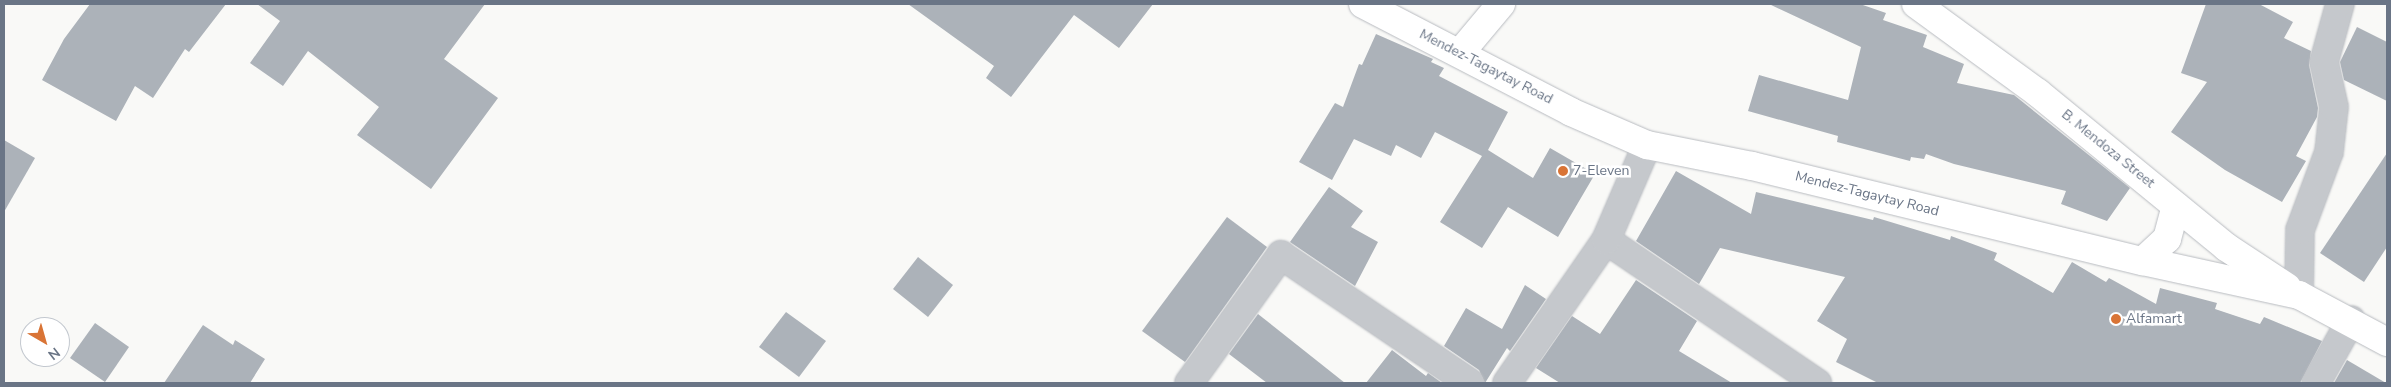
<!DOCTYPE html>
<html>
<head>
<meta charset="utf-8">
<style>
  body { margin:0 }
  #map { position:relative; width:2391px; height:387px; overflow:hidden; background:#f9f9f7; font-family:"Nunito Sans",sans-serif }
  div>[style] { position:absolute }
  .building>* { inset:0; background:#acb2b9 }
  .roads { filter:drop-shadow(0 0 1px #b8bbc0) drop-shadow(0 0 1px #b8bbc0) }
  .minor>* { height:28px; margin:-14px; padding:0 14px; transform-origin:14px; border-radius:14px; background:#c5c8cc }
  .major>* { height:28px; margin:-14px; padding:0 14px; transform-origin:14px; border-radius:14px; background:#fff }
  .dots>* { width:14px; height:14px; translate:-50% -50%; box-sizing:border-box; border:2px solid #fff; border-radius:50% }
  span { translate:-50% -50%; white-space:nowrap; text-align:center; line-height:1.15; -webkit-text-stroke:5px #fff; paint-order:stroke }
  .street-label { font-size:14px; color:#6a7586 }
  .poi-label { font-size:14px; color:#6a7586 }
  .left { translate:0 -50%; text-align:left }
  .frame { position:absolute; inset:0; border:5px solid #6a7586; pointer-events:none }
  .north { position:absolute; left:20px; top:317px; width:50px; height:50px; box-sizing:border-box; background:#fff; border:1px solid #c3c8cf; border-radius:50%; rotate:142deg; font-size:14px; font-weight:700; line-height:20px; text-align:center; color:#6a7586 }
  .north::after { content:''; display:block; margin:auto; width:18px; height:22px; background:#d97436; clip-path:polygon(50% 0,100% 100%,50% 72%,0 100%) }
</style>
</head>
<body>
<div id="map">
  <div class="building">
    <i style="clip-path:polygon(90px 4px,226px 4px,189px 52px,185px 49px,153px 98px,135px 86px,116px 121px,42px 80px,64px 39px)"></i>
    <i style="clip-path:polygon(257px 4px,485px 4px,444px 59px,498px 98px,431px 189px,357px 135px,379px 107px,308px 51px,283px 86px,250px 63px,280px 21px)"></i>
    <i style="clip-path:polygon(908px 4px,1153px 4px,1119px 48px,1074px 15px,1011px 97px,986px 78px,994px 66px)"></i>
    <i style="clip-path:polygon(1769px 4px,1860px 4px,1886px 13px,1883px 20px,1927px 35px,1923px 47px,1964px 64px,1957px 83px,2014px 95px,2130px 188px,2107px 221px,2061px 204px,2066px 191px,1954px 164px,1926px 154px,1924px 159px,1911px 157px,1910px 161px,1837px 142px,1838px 136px,1748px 111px,1759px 75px,1848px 100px,1861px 47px)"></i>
    <i style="clip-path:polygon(2206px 4px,2259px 4px,2293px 22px,2284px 38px,2311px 51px,2309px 65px,2318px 108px,2317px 117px,2296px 156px,2306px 161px,2282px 202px,2225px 170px,2171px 132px,2207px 82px,2181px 73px)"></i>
    <i style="clip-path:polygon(2357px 27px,2387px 42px,2387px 101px,2344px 80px,2340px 62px)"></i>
    <i style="clip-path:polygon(1376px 34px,1433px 59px,1431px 62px,1444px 68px,1439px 76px,1508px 112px,1488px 150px,1533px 178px,1550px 148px,1595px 174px,1558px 237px,1508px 207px,1482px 248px,1440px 222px,1482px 156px,1435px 132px,1421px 158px,1396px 145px,1391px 156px,1354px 139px,1332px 180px,1299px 162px,1335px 103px,1343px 107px,1359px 64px,1362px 65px)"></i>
    <i style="clip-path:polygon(4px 140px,35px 158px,4px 212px)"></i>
    <i style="clip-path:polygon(2387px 153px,2387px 247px,2364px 282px,2320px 253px)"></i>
    <i style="clip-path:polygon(1676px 171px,1751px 214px,1756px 192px,1873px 220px,1874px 217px,1950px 240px,1951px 236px,1997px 253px,1994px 260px,2053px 293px,2072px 262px,2106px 282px,2109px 278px,2156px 304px,2160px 288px,2217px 303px,2215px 309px,2260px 324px,2264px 317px,2322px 341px,2300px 383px,1878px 383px,1836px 362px,1847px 339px,1817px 321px,1845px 277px,1720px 248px,1699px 284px,1636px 241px)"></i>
    <i style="clip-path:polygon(1329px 187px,1363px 211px,1351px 227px,1378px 242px,1355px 286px,1290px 242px)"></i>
    <i style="clip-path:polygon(1227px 217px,1267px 247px,1185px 362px,1142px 331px)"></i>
    <i style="clip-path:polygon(918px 257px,953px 285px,928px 317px,893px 289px)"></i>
    <i style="clip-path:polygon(1636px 280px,1697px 321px,1679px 351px,1732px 383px,1560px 383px,1536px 368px,1572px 316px,1600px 334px)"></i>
    <i style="clip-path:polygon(1525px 285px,1546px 299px,1510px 351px,1507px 348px,1485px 383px,1479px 370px,1444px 346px,1466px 308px,1502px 329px)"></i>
    <i style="clip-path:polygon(786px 312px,826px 341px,799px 377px,759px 347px)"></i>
    <i style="clip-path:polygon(1258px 314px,1345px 383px,1267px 383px,1229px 354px)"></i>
    <i style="clip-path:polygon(95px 323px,129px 347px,105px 382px,70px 358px)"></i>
    <i style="clip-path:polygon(203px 325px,233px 345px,235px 340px,265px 359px,250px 383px,164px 383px)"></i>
    <i style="clip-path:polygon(1392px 350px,1426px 376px,1428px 373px,1442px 383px,1366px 383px)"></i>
    <i style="clip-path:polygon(2347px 360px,2386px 383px,2334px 383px)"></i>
  </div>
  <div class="roads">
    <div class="minor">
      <i style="left:1606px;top:240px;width:255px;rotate:34.1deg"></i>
      <i style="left:2299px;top:295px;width:65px;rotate:-89.1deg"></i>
      <i style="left:2300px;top:230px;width:83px;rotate:-69.6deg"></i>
      <i style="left:2329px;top:152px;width:45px;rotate:-83.7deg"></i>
      <i style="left:2334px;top:107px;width:46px;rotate:-102.5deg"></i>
      <i style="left:2324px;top:62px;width:60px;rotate:-74.6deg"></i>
      <i style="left:1189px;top:383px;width:158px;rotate:-54.3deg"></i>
      <i style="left:1281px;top:255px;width:228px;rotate:34.1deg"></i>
      <i style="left:1507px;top:383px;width:174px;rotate:-55.3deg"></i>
      <i style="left:1606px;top:240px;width:103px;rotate:-66.7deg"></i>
      <i style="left:2316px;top:383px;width:72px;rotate:-60.9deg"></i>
    </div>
    <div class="major">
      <i style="left:1363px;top:4px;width:234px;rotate:27.4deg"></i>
      <i style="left:1571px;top:112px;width:83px;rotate:23.5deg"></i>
      <i style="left:1647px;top:145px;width:107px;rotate:11.3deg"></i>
      <i style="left:1752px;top:166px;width:402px;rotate:13.7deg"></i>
      <i style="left:2143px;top:261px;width:160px;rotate:12.3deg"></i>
      <i style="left:2299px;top:295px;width:100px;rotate:28.1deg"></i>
      <i style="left:1916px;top:4px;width:151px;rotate:36.1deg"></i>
      <i style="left:2038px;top:93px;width:243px;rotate:39.3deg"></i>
      <i style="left:2226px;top:247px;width:73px;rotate:33.3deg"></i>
      <i style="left:1460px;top:53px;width:64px;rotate:-50.1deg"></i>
      <i style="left:2143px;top:261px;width:33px;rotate:-43deg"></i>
      <i style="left:2167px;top:239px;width:34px;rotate:-75deg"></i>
    </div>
  </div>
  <div class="dots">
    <i style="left:1563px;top:171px;background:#d97436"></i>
    <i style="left:2116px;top:319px;background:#d97436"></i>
  </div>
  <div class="street-label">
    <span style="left:1486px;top:67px;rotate:27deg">Mendez-Tagaytay Road</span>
    <span style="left:2108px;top:149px;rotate:39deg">B. Mendoza Street</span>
    <span style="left:1867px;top:194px;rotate:14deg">Mendez-Tagaytay Road</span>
  </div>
  <div class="poi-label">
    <span class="left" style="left:1573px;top:171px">7-Eleven</span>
    <span class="left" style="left:2126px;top:319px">Alfamart</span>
  </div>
  <div class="frame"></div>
  <div class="north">N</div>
</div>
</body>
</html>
